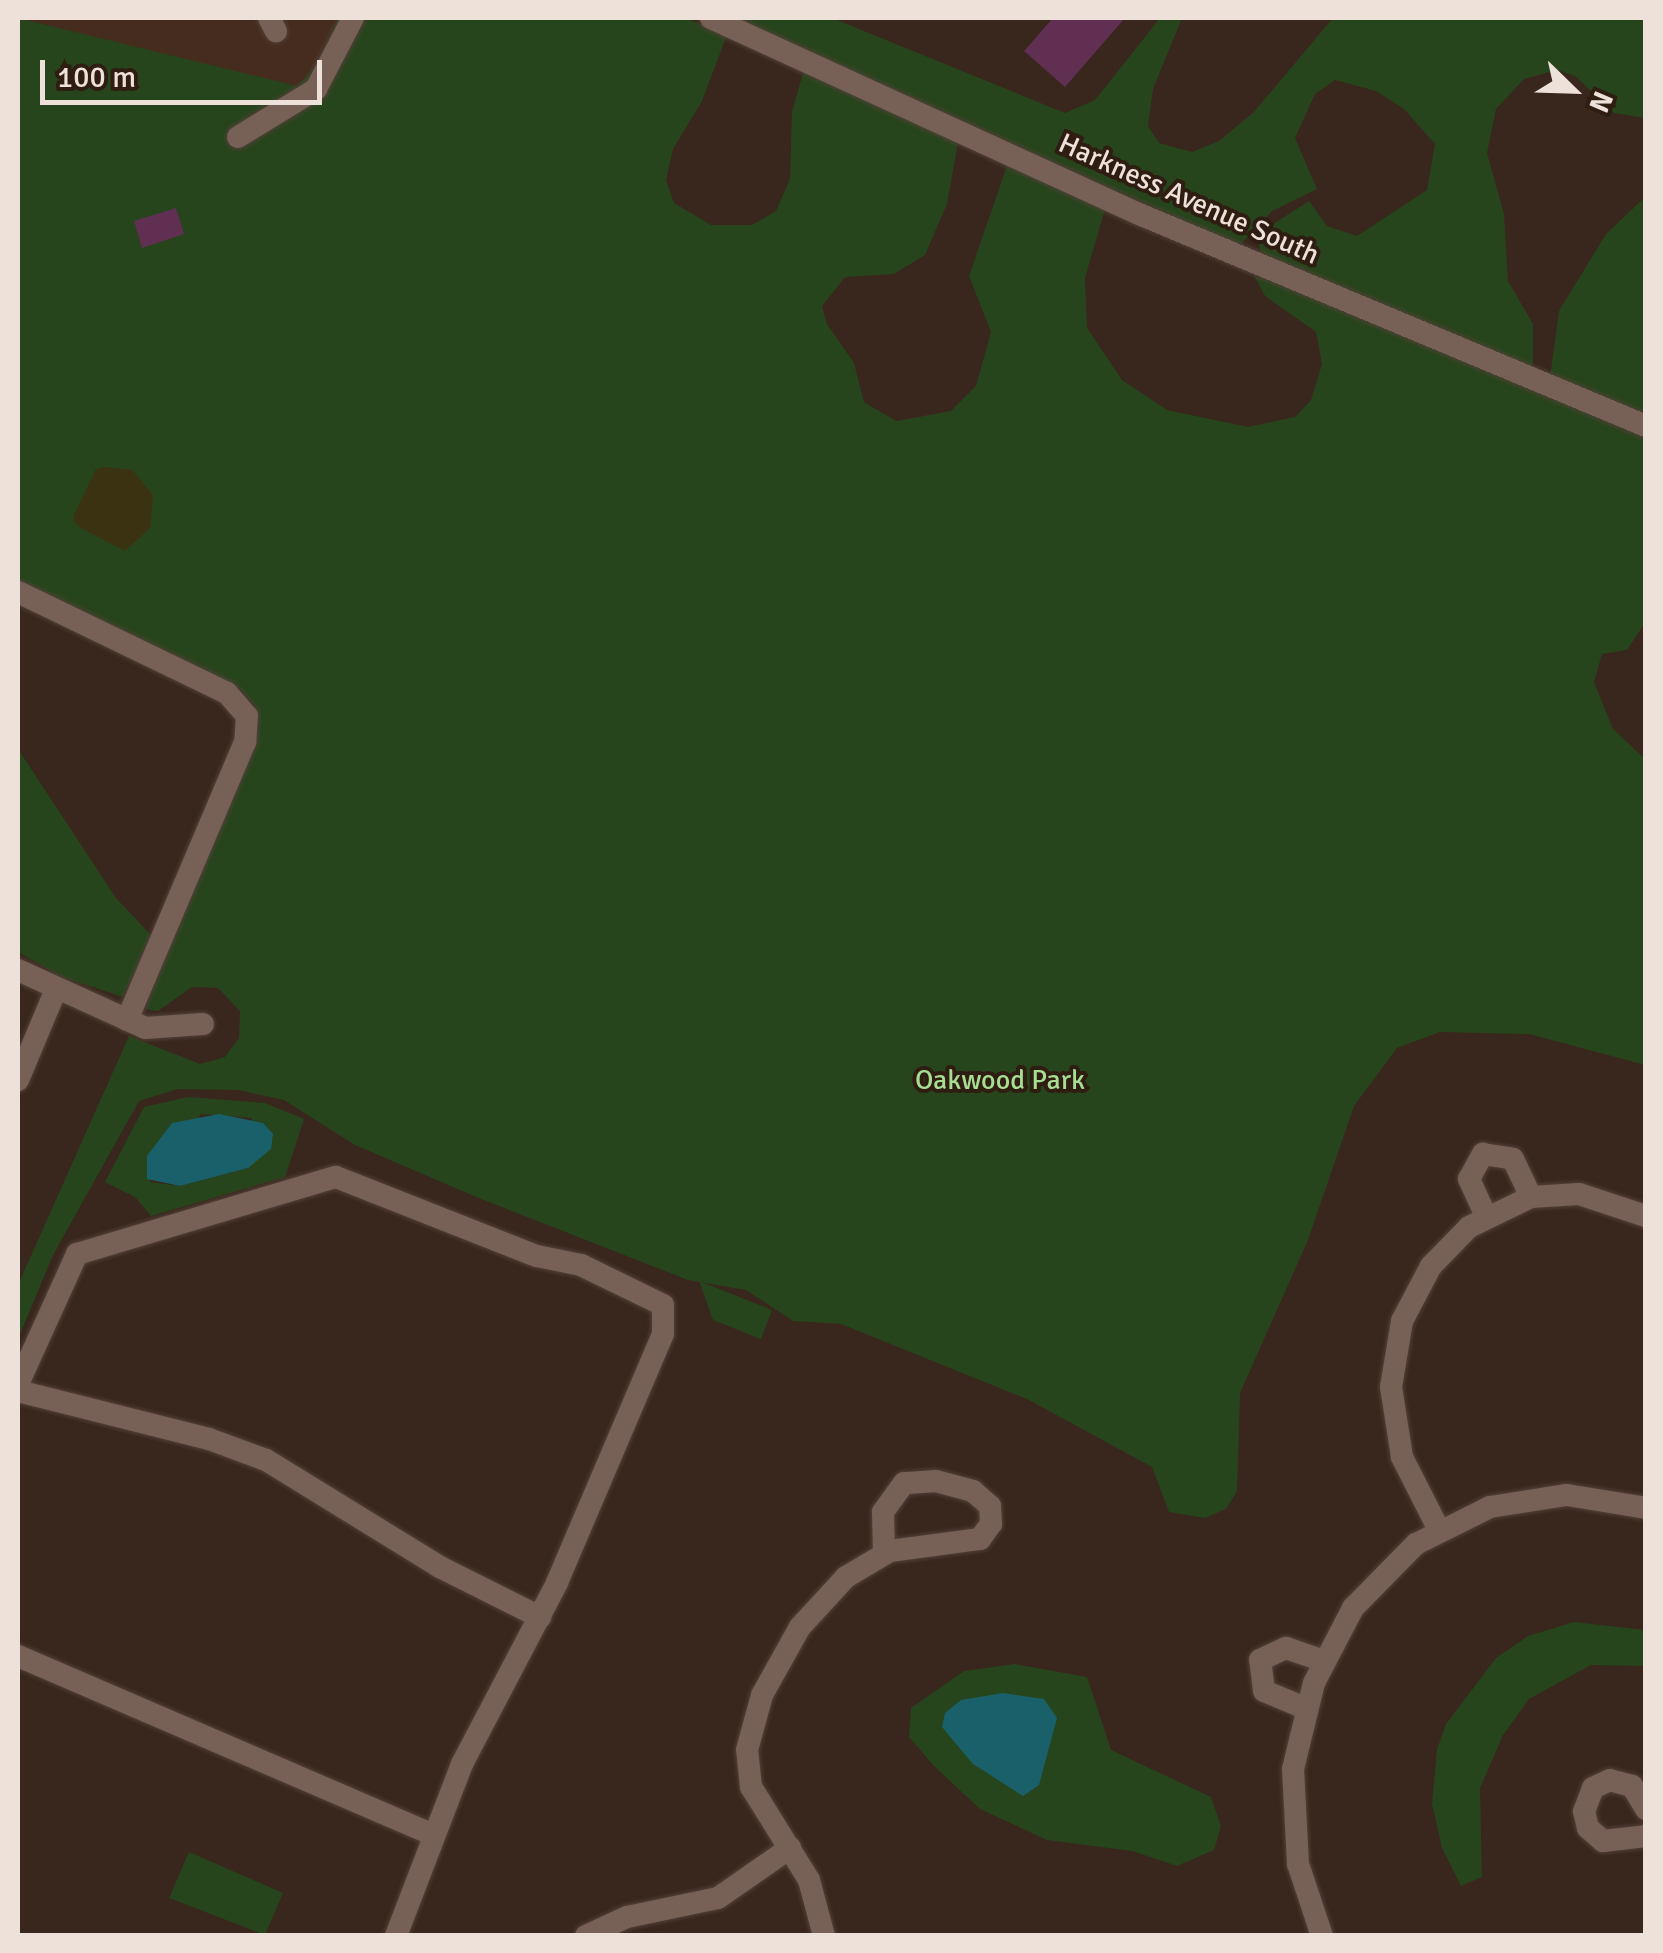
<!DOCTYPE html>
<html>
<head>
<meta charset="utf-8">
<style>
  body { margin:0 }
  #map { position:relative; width:1663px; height:1953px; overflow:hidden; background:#39261c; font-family:Signika,sans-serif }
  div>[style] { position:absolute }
  .built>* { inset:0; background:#462c1e }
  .green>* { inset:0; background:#27451c }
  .sand>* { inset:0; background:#3b3212 }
  .water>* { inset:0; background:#1a606a }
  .building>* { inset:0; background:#602f52 }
  .roads { filter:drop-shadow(0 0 2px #514139) drop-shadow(0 0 2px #514139) }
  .minor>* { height:22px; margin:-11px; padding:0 11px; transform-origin:11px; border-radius:11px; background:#776055 }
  span { translate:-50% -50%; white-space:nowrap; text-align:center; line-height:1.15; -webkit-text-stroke:8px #2f1d12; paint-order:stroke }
  .street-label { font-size:28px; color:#eee1da }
  .park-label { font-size:28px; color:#a6de93 }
  .frame { position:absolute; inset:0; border:20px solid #eee1da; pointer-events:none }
  .north { position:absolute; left:1523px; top:40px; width:100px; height:100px; -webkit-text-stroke:8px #2f1d12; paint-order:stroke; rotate:113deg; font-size:28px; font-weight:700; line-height:40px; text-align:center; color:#eee1da }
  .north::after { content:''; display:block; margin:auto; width:35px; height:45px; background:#eee1da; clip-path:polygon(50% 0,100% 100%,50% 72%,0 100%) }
  .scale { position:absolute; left:40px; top:60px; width:282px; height:45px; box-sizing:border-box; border:5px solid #eee1da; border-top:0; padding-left:12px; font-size:30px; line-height:35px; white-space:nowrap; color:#eee1da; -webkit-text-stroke:8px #2f1d12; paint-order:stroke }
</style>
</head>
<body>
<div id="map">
  <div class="built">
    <i style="clip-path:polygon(18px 18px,338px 18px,316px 65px,296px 87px)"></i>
  </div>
  <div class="green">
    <i style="clip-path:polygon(18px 18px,297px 86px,316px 65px,338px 18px,686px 18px,727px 35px,702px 101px,673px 149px,666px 180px,674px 203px,711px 225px,752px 225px,776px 211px,790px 179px,792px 112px,804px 69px,959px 137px,947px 204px,925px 255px,894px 274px,845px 277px,822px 306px,827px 324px,854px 363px,864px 402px,896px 421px,951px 411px,976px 386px,991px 332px,969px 276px,1009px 160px,1105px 209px,1085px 278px,1087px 328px,1122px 380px,1167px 410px,1248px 427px,1295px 417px,1311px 400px,1322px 364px,1316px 332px,1265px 296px,1252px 272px,1645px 436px,1645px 623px,1627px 650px,1602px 654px,1594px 682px,1613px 729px,1645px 759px,1645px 1065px,1529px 1034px,1440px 1032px,1397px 1048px,1354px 1106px,1308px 1240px,1240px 1393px,1237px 1491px,1226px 1509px,1205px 1518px,1169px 1512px,1152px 1467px,1029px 1400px,841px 1324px,793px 1321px,746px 1290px,688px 1280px,481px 1199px,355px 1145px,284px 1100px,238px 1090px,177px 1089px,139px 1101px,53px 1255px,18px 1339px,18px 1285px,129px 1036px,200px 1064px,225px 1057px,239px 1038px,240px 1011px,218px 988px,192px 987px,158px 1011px,145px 1009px,259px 727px,255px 706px,239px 688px,18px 580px)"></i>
    <i style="clip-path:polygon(736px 18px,832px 18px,1065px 113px,1095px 100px,1160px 18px,1182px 18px,1153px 89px,1148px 126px,1159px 143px,1192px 152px,1219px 141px,1254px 112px,1333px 18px,1645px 18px,1645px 118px,1614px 113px,1575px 76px,1557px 70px,1524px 79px,1496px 109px,1487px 153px,1504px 214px,1508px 281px,1533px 324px,1533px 370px,1262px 256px,1259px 245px,1267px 228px,1309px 201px,1327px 226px,1357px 236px,1427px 190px,1435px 144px,1404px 109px,1376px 91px,1335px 80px,1315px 94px,1295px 138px,1317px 189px,1272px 211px,1239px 246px)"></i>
    <i style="clip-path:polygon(1645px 197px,1645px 417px,1550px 377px,1559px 311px,1606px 234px)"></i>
    <i style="clip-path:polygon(18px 749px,116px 898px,152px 936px,123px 997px,62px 977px,18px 952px)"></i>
    <i style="clip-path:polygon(evenodd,188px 1097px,265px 1103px,304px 1119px,285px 1177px,151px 1216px,135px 1197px,105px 1182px,144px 1107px,188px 1097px,201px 1114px,252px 1118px,248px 1168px,180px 1186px,150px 1182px,201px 1114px)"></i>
    <i style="clip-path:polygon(699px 1281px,772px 1310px,761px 1339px,713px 1320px)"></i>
    <i style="clip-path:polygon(1574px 1622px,1645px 1630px,1645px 1666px,1591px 1665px,1529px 1699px,1503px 1735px,1480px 1788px,1482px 1877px,1461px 1886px,1442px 1848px,1432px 1804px,1437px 1749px,1446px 1724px,1496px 1658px,1528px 1636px)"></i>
    <i style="clip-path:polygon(1015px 1664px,1087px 1677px,1111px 1750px,1211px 1797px,1221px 1826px,1214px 1850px,1177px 1866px,1132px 1851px,1047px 1840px,980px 1809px,934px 1766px,909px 1737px,911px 1708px,964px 1671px)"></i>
    <i style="clip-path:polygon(189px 1852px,283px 1893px,265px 1935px,169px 1898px)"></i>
  </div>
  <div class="sand">
    <i style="clip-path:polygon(104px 467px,132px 470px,153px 495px,150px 528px,125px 551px,77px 526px,73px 517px,96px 469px)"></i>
  </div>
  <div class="water">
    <i style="clip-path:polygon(219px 1114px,263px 1123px,273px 1134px,271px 1149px,248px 1168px,180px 1186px,147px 1179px,147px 1156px,172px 1123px)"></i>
    <i style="clip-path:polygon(1003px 1693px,1044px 1699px,1057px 1718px,1039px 1785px,1023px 1796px,973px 1764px,942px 1727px,945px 1713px,961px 1700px)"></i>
  </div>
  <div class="building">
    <i style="clip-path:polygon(1053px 18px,1125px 18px,1065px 87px,1024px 51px)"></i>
    <i style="clip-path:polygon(176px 208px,184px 234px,142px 248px,134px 221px)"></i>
  </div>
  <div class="roads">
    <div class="minor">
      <i style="left:269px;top:18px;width:15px;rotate:62deg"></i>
      <i style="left:711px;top:18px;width:471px;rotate:24.6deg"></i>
      <i style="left:1139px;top:214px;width:550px;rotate:22.69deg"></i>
      <i style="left:238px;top:137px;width:92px;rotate:-31.6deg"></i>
      <i style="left:316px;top:89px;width:80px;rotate:-62.5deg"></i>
      <i style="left:18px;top:592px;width:232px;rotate:25.8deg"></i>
      <i style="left:227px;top:693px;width:30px;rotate:49deg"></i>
      <i style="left:247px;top:716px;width:26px;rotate:94deg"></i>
      <i style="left:245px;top:742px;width:302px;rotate:113deg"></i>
      <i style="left:18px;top:970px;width:140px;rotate:24.5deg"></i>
      <i style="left:145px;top:1028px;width:58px;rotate:-3.9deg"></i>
      <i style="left:18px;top:1080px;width:99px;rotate:-67.3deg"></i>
      <i style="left:1486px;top:1216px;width:41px;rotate:-114.7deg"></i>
      <i style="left:1469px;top:1179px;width:29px;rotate:-61deg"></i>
      <i style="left:1483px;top:1154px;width:30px;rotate:9deg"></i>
      <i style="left:1513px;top:1159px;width:42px;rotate:64.7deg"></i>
      <i style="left:18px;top:1384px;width:143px;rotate:-65.6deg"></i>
      <i style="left:77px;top:1254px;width:270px;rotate:-16.6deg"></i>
      <i style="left:336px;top:1177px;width:216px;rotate:21.5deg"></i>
      <i style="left:537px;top:1256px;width:45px;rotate:11.6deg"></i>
      <i style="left:581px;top:1265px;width:91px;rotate:26deg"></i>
      <i style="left:663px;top:1305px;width:29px;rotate:90deg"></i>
      <i style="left:663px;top:1334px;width:271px;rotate:113.1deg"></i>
      <i style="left:557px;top:1583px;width:204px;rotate:117.7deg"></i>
      <i style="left:462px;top:1764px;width:184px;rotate:111deg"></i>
      <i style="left:18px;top:1391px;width:197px;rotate:14.1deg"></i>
      <i style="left:209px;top:1439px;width:61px;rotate:20.2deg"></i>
      <i style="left:266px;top:1460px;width:204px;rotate:31.6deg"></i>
      <i style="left:440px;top:1567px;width:112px;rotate:26.6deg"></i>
      <i style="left:1438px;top:1528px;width:80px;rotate:-116.9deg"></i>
      <i style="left:1402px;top:1457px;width:71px;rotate:-98.9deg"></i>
      <i style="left:1391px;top:1387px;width:67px;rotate:-80.5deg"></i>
      <i style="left:1402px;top:1321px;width:62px;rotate:-62.2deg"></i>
      <i style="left:1431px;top:1266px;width:54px;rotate:-45.7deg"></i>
      <i style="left:1469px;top:1227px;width:69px;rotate:-25.8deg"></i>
      <i style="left:1531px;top:1197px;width:48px;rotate:-3.6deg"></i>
      <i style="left:1579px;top:1194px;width:71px;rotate:18.2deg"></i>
      <i style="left:18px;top:1656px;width:451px;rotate:23.3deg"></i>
      <i style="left:1305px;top:1708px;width:44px;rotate:-157.5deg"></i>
      <i style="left:1264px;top:1691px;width:31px;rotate:-97deg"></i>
      <i style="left:1260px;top:1660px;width:29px;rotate:-25deg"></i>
      <i style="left:1286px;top:1648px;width:39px;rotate:19deg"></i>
      <i style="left:1646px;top:1809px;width:27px;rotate:-121deg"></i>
      <i style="left:1632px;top:1786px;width:23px;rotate:-165deg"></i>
      <i style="left:1610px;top:1780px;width:19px;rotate:155deg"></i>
      <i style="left:1593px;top:1788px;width:25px;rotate:111deg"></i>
      <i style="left:1584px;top:1811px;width:17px;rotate:77deg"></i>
      <i style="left:1588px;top:1828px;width:20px;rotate:41deg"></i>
      <i style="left:1603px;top:1841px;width:43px;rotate:-6.6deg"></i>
      <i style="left:586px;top:1936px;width:45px;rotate:-24.9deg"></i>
      <i style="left:627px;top:1917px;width:93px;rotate:-11.8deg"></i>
      <i style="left:718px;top:1898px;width:88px;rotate:-34.8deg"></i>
      <i style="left:824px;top:1936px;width:58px;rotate:-105deg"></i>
      <i style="left:809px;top:1880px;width:110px;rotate:-121.9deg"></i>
      <i style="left:751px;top:1787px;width:37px;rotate:-96deg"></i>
      <i style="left:747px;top:1750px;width:57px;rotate:-74.7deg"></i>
      <i style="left:762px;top:1695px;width:78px;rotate:-60.8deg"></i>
      <i style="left:800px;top:1627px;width:68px;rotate:-47.4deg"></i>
      <i style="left:846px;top:1577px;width:51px;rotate:-30.6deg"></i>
      <i style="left:890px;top:1551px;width:91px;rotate:-7.6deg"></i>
      <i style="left:980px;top:1539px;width:19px;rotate:-54deg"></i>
      <i style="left:991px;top:1524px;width:18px;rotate:-93deg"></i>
      <i style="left:990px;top:1506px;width:23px;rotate:-139deg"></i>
      <i style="left:973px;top:1491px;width:38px;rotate:-165deg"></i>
      <i style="left:936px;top:1481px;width:32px;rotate:176deg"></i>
      <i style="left:904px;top:1483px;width:36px;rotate:126deg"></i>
      <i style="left:883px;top:1512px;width:42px;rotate:88.6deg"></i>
      <i style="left:1322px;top:1936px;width:76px;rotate:-108.4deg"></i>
      <i style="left:1298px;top:1864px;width:95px;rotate:-93deg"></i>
      <i style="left:1293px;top:1769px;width:89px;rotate:-76.3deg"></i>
      <i style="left:1314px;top:1683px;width:85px;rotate:-62.5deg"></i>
      <i style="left:1353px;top:1608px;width:90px;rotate:-45.5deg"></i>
      <i style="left:1416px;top:1544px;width:83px;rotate:-26.6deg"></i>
      <i style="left:1490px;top:1507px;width:78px;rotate:-8.9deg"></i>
      <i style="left:1567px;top:1495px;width:80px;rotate:9.3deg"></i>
    </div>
  </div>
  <div class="street-label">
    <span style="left:1189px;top:199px;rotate:24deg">Harkness Avenue South</span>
  </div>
  <div class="park-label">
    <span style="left:1000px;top:1080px">Oakwood Park</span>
  </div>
  <div class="frame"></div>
  <div class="north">N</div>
  <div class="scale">100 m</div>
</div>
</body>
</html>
